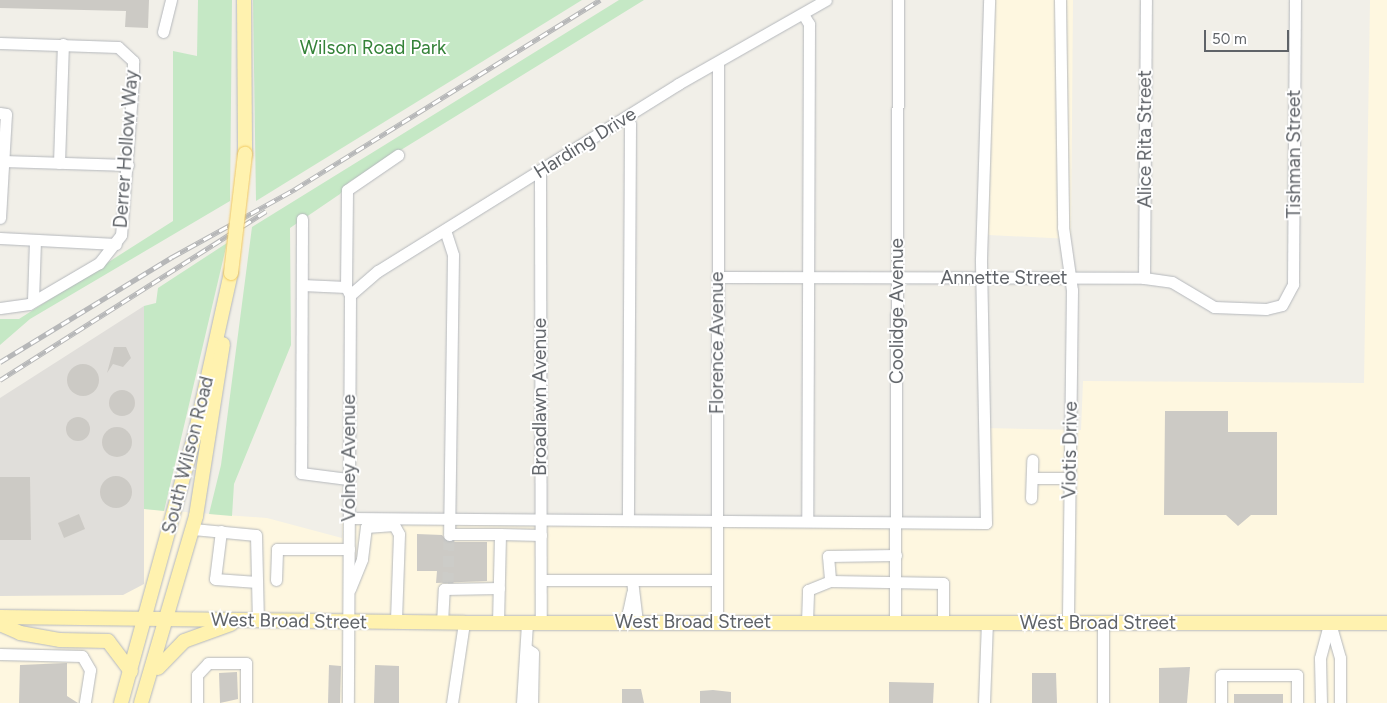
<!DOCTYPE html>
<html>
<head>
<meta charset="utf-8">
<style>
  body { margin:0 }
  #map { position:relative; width:1387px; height:703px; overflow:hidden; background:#f1efe8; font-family:Figtree,sans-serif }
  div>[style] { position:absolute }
  .commercial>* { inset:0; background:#fef7e0 }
  .industrial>* { inset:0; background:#e0deda }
  .green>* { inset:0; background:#c5e8c5 }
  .building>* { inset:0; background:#cccac5 }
  .round { border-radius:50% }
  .minor-tunnel>* { height:11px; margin-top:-5.5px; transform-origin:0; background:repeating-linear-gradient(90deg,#ccccc8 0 11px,transparent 0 16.5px) }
  .roads { filter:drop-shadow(0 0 1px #b5b8bc) drop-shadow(0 0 1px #b5b8bc) }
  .minor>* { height:11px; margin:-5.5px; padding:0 5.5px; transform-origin:5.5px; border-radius:5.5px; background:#fff }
  .major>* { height:14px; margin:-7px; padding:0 7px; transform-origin:7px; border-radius:7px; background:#fff2af }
  .rail>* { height:5px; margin-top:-2.5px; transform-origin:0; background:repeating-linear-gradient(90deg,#fff 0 9px,#b6b7b8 0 18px); box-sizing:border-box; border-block:1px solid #b6b7b8 }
  .bridges { filter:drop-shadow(0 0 1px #f2c960) drop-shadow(0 0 1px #f2c960) }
  .major-bridge>* { height:14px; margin:-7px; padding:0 7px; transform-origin:7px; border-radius:7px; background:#fff2af }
  span { translate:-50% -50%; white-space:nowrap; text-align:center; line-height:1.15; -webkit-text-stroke:4px #fff; paint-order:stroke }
  .park-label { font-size:19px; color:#348238 }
  .street-label { font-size:19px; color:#5f6368 }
  .scale { position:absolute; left:1204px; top:30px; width:85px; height:22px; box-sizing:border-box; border:2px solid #5f6368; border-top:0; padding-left:6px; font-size:15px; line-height:18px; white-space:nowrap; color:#5f6368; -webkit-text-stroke:4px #fff; paint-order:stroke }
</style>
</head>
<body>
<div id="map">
  <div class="commercial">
    <i style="clip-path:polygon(989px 0,1073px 0,1071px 239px,988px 235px)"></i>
    <i style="clip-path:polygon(1370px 0,1387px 0,1387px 703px,0 703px,0 596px,144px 584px,144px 509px,267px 518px,342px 538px,342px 519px,984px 522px,985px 428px,1081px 430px,1083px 381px,1364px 383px)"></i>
  </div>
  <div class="industrial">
    <i style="clip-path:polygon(144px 306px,144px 584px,123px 595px,0 596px,0 398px)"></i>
  </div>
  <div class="green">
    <i style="clip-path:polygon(198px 0,232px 0,230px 201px,30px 319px,0 345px,0 319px,19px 319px,173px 221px,173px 51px,197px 56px)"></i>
    <i style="clip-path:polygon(253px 0,582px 0,256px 201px)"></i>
    <i style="clip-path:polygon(619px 0,644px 0,349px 182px,340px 194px,290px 228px,291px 345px,234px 484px,232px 516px,209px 514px,221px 465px,252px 227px)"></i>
    <i style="clip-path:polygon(227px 243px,164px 511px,144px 509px,144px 306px,156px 303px,158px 288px)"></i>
  </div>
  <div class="building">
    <i style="clip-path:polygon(0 0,149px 0,148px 28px,125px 27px,126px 11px,0 8px)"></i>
    <i style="clip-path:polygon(114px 347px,126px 347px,131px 358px,123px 367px,113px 364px,107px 373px)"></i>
    <i class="round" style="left:67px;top:364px;width:32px;height:32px"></i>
    <i class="round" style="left:109px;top:390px;width:26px;height:26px"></i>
    <i style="clip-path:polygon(1165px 411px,1228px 411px,1228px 432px,1277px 432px,1277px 515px,1251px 515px,1238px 526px,1226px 515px,1164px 515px)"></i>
    <i class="round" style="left:66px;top:417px;width:24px;height:24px"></i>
    <i class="round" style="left:102px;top:427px;width:30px;height:30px"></i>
    <i class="round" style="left:100px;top:476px;width:32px;height:32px"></i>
    <i style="clip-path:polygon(0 477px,30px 477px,31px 540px,0 540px)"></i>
    <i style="clip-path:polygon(79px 514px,85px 529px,64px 538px,58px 523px)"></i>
    <i style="clip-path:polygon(417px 534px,442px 535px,448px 542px,487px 542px,487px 581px,436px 583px,437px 571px,417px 571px)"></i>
    <i style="clip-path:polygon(67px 663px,67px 696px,78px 703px,19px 703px,20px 665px)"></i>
    <i style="clip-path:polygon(329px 665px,341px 666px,340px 703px,328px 703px)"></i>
    <i style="clip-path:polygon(375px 665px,399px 666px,399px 703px,374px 703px)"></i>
    <i style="clip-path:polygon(1190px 667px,1187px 703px,1159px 703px,1159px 668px)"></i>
    <i style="clip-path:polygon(237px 672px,238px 699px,220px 703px,219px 673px)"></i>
    <i style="clip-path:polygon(1032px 673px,1056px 673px,1057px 703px,1032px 703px)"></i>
    <i style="clip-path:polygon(889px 682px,934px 683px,933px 703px,889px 703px)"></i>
    <i style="clip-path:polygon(622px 689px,641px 689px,644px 703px,622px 703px)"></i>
    <i style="clip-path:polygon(713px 690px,731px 692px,731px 703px,700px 703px,700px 691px)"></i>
    <i style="clip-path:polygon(1234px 694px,1283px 694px,1283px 703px,1234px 703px)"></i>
  </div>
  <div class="minor-tunnel">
    <i style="left:448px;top:583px;width:48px;rotate:-88.8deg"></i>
  </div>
  <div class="roads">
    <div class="minor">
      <i style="left:1060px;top:0;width:227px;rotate:89.2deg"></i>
      <i style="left:1063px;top:227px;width:64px;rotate:81.9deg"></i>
      <i style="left:1072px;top:290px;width:333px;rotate:90.7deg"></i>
      <i style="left:803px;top:14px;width:12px;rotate:59deg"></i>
      <i style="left:809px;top:24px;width:496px;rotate:90.2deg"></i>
      <i style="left:163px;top:32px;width:33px;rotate:-76deg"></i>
      <i style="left:0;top:43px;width:118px;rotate:1.9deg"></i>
      <i style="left:118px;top:47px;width:21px;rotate:43deg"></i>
      <i style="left:133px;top:61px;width:19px;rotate:90deg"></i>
      <i style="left:133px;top:80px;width:155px;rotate:94.4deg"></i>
      <i style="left:121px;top:235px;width:36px;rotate:128deg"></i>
      <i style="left:99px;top:263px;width:81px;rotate:149.6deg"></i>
      <i style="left:29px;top:304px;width:29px;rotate:172deg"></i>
      <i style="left:0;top:113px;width:6px;rotate:9deg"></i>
      <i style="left:6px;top:114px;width:104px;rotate:93.3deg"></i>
      <i style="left:626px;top:117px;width:8px;rotate:60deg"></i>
      <i style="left:630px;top:124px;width:395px;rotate:90.3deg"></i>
      <i style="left:3px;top:161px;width:125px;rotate:1.8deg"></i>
      <i style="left:59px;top:163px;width:119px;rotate:-88.1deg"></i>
      <i style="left:540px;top:171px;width:452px;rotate:89.9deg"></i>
      <i style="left:302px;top:219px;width:254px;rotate:90.2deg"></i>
      <i style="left:301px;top:473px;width:47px;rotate:7.3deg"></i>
      <i style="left:445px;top:230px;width:26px;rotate:72deg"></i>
      <i style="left:453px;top:255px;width:280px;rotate:90.8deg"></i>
      <i style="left:0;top:238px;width:116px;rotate:3deg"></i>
      <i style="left:717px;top:277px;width:427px;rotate:0.1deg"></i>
      <i style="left:1144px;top:278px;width:28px;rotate:8deg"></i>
      <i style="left:1172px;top:282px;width:49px;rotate:30.8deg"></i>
      <i style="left:1214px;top:307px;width:52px;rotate:2.2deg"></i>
      <i style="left:1266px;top:309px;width:16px;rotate:-14deg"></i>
      <i style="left:1282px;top:305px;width:24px;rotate:-62deg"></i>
      <i style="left:1293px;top:284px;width:284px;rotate:-89.6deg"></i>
      <i style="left:1144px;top:278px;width:278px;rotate:-89.6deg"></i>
      <i style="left:302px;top:285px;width:44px;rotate:2.6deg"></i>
      <i style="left:346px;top:287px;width:9px;rotate:63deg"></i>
      <i style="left:350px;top:295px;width:408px;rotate:90.3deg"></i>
      <i style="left:346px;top:287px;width:97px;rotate:-89.4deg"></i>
      <i style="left:347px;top:190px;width:62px;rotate:-34.5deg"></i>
      <i style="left:350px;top:295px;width:37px;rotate:-41deg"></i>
      <i style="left:378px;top:271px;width:354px;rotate:-31.9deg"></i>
      <i style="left:678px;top:84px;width:170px;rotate:-29.6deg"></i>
      <i style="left:33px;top:301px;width:61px;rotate:-88.1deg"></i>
      <i style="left:1032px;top:478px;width:37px"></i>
      <i style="left:1031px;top:498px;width:38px;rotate:-88deg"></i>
      <i style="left:349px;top:518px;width:637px;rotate:0.45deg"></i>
      <i style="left:986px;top:523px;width:264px;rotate:-91.1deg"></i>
      <i style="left:981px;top:259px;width:259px;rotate:-88.2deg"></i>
      <i style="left:193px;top:529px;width:63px;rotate:5.4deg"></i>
      <i style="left:256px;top:535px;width:86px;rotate:88.7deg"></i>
      <i style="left:221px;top:531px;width:48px;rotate:97.1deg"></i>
      <i style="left:215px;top:579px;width:42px;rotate:4.1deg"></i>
      <i style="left:450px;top:534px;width:50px"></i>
      <i style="left:896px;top:555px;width:68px;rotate:179.2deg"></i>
      <i style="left:828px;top:556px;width:25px;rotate:85deg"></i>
      <i style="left:830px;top:581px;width:113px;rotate:1deg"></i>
      <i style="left:943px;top:583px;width:39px;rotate:90deg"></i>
      <i style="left:276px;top:580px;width:31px;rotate:-88deg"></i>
      <i style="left:277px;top:549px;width:72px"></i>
      <i style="left:541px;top:580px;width:176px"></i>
      <i style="left:632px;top:580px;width:42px;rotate:83.2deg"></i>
      <i style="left:350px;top:589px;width:32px;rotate:-68deg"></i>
      <i style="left:362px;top:559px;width:32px;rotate:-83deg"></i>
      <i style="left:366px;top:527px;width:28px;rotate:-4deg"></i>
      <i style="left:394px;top:525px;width:10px;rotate:61deg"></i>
      <i style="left:399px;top:534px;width:88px;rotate:92deg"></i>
      <i style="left:626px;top:622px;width:30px;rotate:-78deg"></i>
      <i style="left:717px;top:622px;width:558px;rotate:-89.9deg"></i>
      <i style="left:807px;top:622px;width:32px;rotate:-88deg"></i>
      <i style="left:808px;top:590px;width:24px;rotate:-22deg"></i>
      <i style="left:895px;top:622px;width:622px;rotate:-89.72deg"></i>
      <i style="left:442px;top:623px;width:34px;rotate:-87deg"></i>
      <i style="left:444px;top:589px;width:55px;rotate:-1deg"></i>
      <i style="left:498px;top:623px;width:89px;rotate:-88.7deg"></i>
      <i style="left:500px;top:534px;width:41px;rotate:1.4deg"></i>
      <i style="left:1103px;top:623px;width:80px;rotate:90deg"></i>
      <i style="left:1330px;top:623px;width:36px;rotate:74deg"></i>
      <i style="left:1340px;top:658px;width:45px;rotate:90deg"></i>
      <i style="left:527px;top:649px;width:7px;rotate:34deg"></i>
      <i style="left:533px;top:653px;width:50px;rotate:91.1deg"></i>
      <i style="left:0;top:654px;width:82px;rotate:1.4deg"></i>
      <i style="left:82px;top:656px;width:16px;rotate:60deg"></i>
      <i style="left:90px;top:670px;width:33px;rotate:99deg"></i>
      <i style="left:197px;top:703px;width:28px;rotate:-90deg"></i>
      <i style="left:197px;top:675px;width:16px;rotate:-47deg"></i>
      <i style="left:208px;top:663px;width:38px"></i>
      <i style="left:246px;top:663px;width:40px;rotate:90deg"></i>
      <i style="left:452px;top:703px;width:81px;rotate:-81.5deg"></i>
      <i style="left:522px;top:703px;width:80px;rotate:-86.4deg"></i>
      <i style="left:984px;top:703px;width:81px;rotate:-87.9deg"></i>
      <i style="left:1221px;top:703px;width:28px;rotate:-90deg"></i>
      <i style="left:1221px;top:675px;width:76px"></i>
      <i style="left:1297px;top:675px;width:28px;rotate:90deg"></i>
      <i style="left:1321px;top:703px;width:45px;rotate:-91.3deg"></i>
      <i style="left:1320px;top:658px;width:35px;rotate:-75deg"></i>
    </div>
    <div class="major">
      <i style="left:244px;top:0;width:154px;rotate:89.6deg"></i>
      <i style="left:0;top:617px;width:464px;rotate:0.7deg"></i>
      <i style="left:464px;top:623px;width:923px"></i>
      <i style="left:0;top:624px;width:22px;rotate:24deg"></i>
      <i style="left:20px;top:633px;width:41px;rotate:9.9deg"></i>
      <i style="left:60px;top:640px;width:48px;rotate:1.2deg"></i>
      <i style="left:108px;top:641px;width:38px;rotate:53deg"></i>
      <i style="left:158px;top:668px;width:37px;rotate:-46deg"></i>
      <i style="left:184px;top:641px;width:50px;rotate:-19.9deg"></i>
      <i style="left:121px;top:703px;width:278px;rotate:-74.6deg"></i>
      <i style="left:195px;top:435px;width:166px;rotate:-77.5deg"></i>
      <i style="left:141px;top:703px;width:195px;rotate:-73.6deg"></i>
      <i style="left:196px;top:516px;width:174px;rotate:-81.1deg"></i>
    </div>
  </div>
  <div class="rail">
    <i style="left:0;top:362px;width:202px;rotate:-31.4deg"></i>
    <i style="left:172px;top:257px;width:141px;rotate:-28.9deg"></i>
    <i style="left:295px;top:189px;width:359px;rotate:-31.8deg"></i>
    <i style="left:0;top:380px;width:315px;rotate:-32.4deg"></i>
  </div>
  <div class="bridges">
    <div class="major-bridge">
      <i style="left:231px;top:273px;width:120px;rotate:-83.3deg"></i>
    </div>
  </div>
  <div class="park-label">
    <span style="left:373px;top:48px">Wilson Road Park</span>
  </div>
  <div class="street-label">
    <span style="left:1145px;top:139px;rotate:-90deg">Alice Rita Street</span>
    <span style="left:585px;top:143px;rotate:-32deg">Harding Drive</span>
    <span style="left:126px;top:149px;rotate:-86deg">Derrer Hollow Way</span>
    <span style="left:1294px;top:154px;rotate:-90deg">Tishman Street</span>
    <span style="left:1004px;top:278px">Annette Street</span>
    <span style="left:897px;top:311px;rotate:-90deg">Coolidge Avenue</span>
    <span style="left:717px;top:343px;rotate:-90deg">Florence Avenue</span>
    <span style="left:540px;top:397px;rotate:-90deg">Broadlawn Avenue</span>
    <span style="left:1070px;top:450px;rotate:-89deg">Viotis Drive</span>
    <span style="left:188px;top:455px;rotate:-76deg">South Wilson Road</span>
    <span style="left:349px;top:458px;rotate:-90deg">Volney Avenue</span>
    <span style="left:289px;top:621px;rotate:1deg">West Broad Street</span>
    <span style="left:693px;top:622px">West Broad Street</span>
    <span style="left:1098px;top:623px">West Broad Street</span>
  </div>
  <div class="scale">50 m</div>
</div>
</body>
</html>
